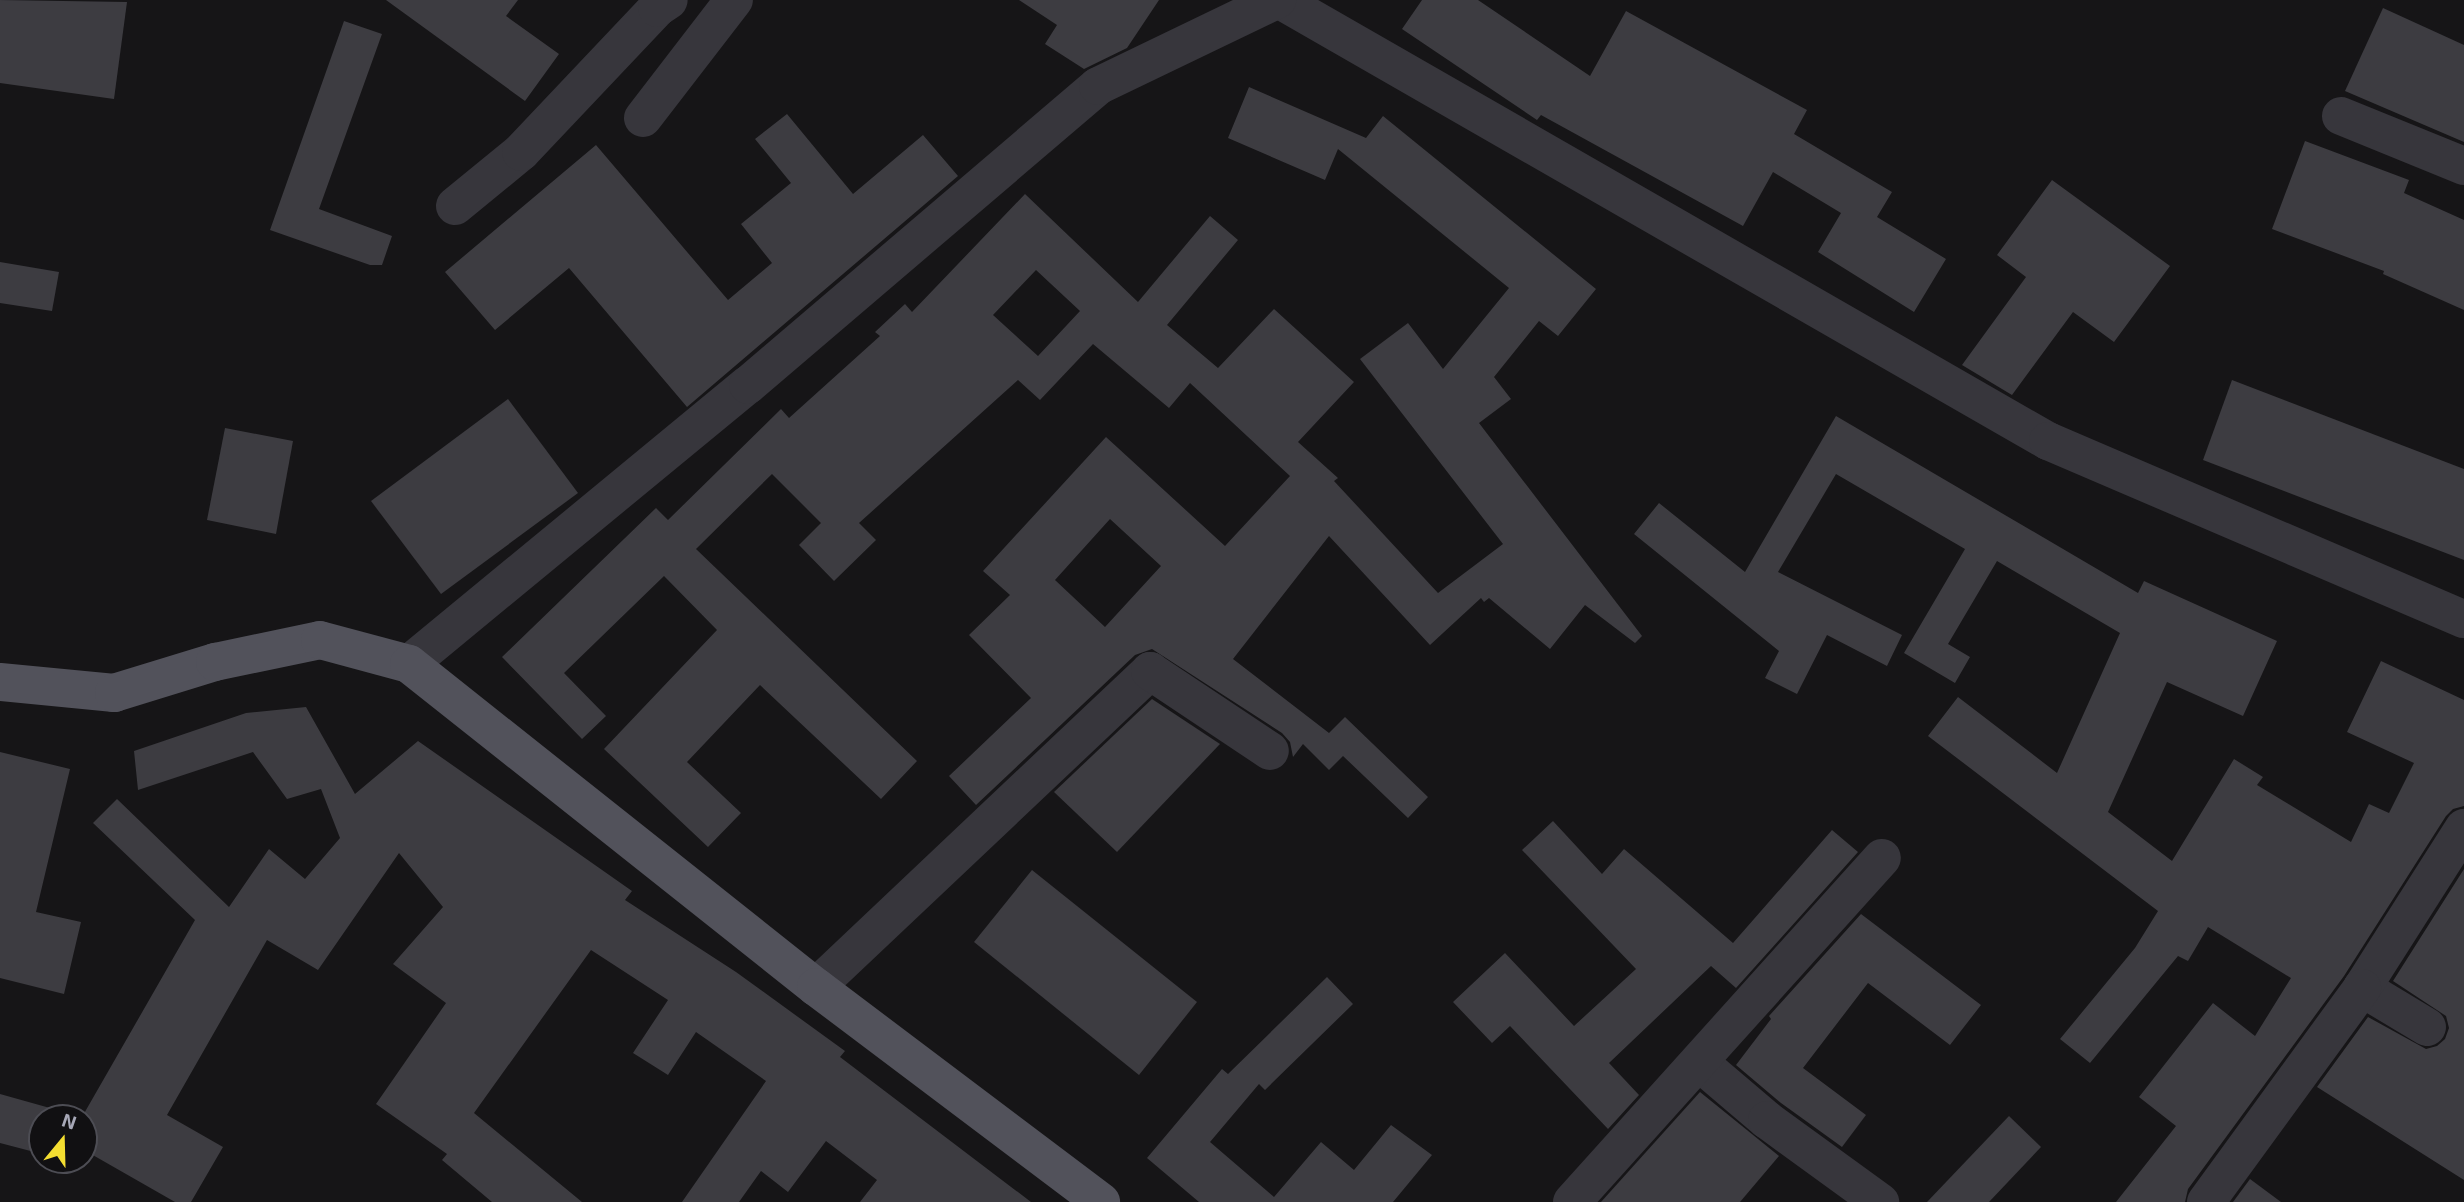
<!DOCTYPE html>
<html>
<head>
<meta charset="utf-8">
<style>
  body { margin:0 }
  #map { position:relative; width:2464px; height:1202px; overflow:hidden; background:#161517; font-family:"Exo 2",sans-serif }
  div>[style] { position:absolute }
  .building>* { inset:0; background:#3d3c41 }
  .minor>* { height:38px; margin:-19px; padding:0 19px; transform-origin:19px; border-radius:19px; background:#37363c }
  .major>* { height:38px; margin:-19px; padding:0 19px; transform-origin:19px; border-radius:19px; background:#52525b }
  span { translate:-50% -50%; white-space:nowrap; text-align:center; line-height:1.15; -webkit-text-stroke:7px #111012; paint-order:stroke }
  .north { position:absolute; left:28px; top:1104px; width:70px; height:70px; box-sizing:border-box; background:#111012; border:2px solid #4d4d54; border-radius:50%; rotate:19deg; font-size:19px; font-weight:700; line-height:28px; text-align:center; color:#a7a8b7 }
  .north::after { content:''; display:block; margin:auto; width:24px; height:32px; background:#f4de31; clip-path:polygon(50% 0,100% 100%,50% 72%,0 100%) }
</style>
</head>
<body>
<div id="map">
  <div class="building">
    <i style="clip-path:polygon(0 0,127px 2px,114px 99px,0 83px)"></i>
    <i style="clip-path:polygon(386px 0,518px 0,506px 16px,559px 54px,525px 101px)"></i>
    <i style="clip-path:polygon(1019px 0,1159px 0,1127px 48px,1084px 69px,1045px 44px,1057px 25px)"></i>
    <i style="clip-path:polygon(1422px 0,1478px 0,1590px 76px,1626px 11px,1807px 110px,1794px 134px,1892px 192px,1877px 217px,1946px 259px,1914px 312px,1818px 252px,1841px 213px,1773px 172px,1743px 226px,1541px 115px,1537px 120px,1402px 29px)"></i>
    <i style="clip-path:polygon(2383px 8px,2464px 45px,2464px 142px,2345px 91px)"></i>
    <i style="clip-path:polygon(344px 21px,382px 34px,319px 209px,392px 236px,382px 265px,370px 265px,270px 230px)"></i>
    <i style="clip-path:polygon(evenodd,1249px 87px,1366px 138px,1383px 116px,1596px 289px,1558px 336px,1539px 321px,1494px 377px,1511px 399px,1479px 423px,1642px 636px,1635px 643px,1585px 605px,1550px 649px,1489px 598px,1484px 602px,1481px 598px,1430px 645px,1329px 536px,1233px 659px,1329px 733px,1345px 717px,1428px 797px,1408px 818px,1343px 756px,1329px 770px,1303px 744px,1293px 757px,1290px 742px,1282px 733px,1152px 649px,1135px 655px,976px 805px,949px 776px,1031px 698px,969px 635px,1010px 595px,983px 571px,1106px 437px,1225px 546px,1290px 476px,1190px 383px,1169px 408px,1093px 344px,1040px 400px,1018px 380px,859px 523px,876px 540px,834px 581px,799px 545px,821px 523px,772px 474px,696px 549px,917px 761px,881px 799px,760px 685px,687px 762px,741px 813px,708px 847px,604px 749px,717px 630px,664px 576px,564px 673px,606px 716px,582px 739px,502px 657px,656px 508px,668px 520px,781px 409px,789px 418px,880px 336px,875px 332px,905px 304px,912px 312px,1025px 194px,1138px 302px,1210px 216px,1238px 240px,1167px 325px,1218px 368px,1274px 309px,1354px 382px,1298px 442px,1338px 478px,1334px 481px,1438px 593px,1503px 544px,1360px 359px,1408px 323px,1443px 369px,1509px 288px,1338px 149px,1325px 180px,1228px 138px,1249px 87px,1036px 270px,1080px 311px,1038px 356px,993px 315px,1036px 270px,1249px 87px,1110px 519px,1161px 566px,1105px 627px,1055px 580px,1110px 519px)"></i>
    <i style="clip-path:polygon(787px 114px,853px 194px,923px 135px,958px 176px,687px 407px,569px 268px,495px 330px,445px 272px,596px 145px,728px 300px,772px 263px,741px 224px,791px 183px,755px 139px)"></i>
    <i style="clip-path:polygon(2305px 141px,2409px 180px,2404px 193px,2464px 220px,2464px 310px,2383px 274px,2384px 271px,2272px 229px)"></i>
    <i style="clip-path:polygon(2052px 180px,2170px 266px,2114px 342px,2073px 312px,2012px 395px,1962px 365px,2026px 277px,1997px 255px)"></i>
    <i style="clip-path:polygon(0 262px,59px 272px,52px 311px,0 303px)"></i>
    <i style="clip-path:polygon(2232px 380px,2464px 469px,2464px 560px,2203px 460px)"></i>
    <i style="clip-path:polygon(508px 399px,578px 493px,441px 594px,371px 501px)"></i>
    <i style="clip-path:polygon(1836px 416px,2138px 593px,2144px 581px,2277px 641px,2243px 716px,2167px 682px,2108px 812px,2172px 861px,2234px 759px,2263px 777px,2257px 785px,2351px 842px,2369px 804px,2389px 813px,2414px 763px,2347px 732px,2381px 661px,2464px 700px,2464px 806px,2453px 809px,2446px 816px,2344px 976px,2188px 1189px,2185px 1202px,2116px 1202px,2176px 1126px,2139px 1097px,2213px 1003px,2255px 1036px,2291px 978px,2208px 927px,2188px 961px,2178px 956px,2090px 1063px,2060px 1039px,2135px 948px,2158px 911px,1928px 736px,1958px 697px,2057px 773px,2120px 633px,1997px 561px,1948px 644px,1970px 657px,1955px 683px,1904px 653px,1965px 549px,1836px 474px,1778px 572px,1902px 635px,1887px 666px,1827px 635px,1797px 694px,1765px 678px,1779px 651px,1634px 534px,1659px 503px,1745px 572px)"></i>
    <i style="clip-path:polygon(225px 428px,293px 441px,276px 534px,207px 520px)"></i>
    <i style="clip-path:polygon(1152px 699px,1220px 744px,1117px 852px,1054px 792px)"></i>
    <i style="clip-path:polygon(306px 707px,355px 794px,418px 741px,632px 891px,625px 900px,736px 972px,845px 1051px,840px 1057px,1031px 1202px,860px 1202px,877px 1180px,826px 1141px,788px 1192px,761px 1171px,739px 1202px,682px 1202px,766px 1081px,696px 1032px,668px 1075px,633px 1053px,668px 1000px,591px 950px,474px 1113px,582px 1202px,492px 1202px,442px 1160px,447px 1154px,376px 1104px,446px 1003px,393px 964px,443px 907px,399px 853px,318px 970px,267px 940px,167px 1115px,223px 1147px,191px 1202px,175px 1202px,84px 1150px,84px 1118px,42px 1118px,42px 1154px,0 1143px,0 1094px,82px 1117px,195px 920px,93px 823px,117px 799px,229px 907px,269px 849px,305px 879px,340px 838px,321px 789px,287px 799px,253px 752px,138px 790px,134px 751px,246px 713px)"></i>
    <i style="clip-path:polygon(0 752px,70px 769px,36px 912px,81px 922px,64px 994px,0 978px)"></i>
    <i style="clip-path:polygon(1553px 821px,1602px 874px,1624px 849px,1733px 943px,1832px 830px,1858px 852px,1736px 988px,1711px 966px,1609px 1063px,1639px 1095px,1608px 1129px,1510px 1026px,1492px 1043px,1453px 1002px,1505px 953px,1574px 1026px,1636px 969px,1522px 850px)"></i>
    <i style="clip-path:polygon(2464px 869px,2464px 1180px,2317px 1087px,2368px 1017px,2426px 1049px,2437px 1046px,2445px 1039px,2449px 1028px,2446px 1016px,2393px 981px)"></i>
    <i style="clip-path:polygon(1032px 870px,1197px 1002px,1139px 1075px,974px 942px)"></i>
    <i style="clip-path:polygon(1861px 914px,1981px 1005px,1950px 1045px,1868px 983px,1803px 1068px,1866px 1115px,1842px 1147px,1781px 1103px,1736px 1065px,1771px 1019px,1769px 1016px)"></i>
    <i style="clip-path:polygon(1327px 977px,1353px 1004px,1265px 1090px,1259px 1084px,1210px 1142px,1274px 1197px,1321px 1142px,1354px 1170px,1391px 1125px,1432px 1155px,1393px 1202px,1199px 1202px,1147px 1158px,1222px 1069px,1228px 1074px)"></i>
    <i style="clip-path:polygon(1700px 1092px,1779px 1156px,1740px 1202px,1601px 1202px)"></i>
    <i style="clip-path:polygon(2009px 1116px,2041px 1147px,1989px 1202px,1927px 1202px)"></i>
    <i style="clip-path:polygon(2250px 1179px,2281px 1202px,2233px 1202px)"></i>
  </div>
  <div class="minor">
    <i style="left:1280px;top:0;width:886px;rotate:29.87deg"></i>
    <i style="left:2048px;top:441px;width:452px;rotate:23.2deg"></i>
    <i style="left:2341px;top:116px;width:133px;rotate:22.1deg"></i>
    <i style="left:643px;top:118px;width:149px;rotate:-52.4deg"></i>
    <i style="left:455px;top:206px;width:85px;rotate:-39.3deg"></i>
    <i style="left:521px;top:152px;width:198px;rotate:-46.6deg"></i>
    <i style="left:657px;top:8px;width:14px;rotate:-34deg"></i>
    <i style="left:409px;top:664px;width:439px;rotate:-39.5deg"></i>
    <i style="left:748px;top:385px;width:460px;rotate:-40.5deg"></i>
    <i style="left:1098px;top:86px;width:199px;rotate:-25.7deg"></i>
    <i style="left:816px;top:987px;width:460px;rotate:-43.4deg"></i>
    <i style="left:1150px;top:671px;width:144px;rotate:33.7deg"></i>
    <i style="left:2427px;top:1027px;width:76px;rotate:-149deg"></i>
    <i style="left:2362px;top:988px;width:190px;rotate:-57.5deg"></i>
    <i style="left:1700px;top:1063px;width:88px;rotate:40.4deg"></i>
    <i style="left:1767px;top:1120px;width:140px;rotate:36deg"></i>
    <i style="left:1572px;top:1202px;width:463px;rotate:-48deg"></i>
    <i style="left:2206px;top:1202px;width:265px;rotate:-53.9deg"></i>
  </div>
  <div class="major">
    <i style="left:0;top:682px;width:115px;rotate:5.5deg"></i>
    <i style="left:114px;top:693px;width:106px;rotate:-17.1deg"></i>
    <i style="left:215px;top:662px;width:107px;rotate:-11.8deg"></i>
    <i style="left:320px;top:640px;width:92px;rotate:15.1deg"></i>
    <i style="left:409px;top:664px;width:520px;rotate:38.44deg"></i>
    <i style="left:816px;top:987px;width:357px;rotate:37deg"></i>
  </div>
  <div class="north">N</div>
</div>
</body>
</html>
